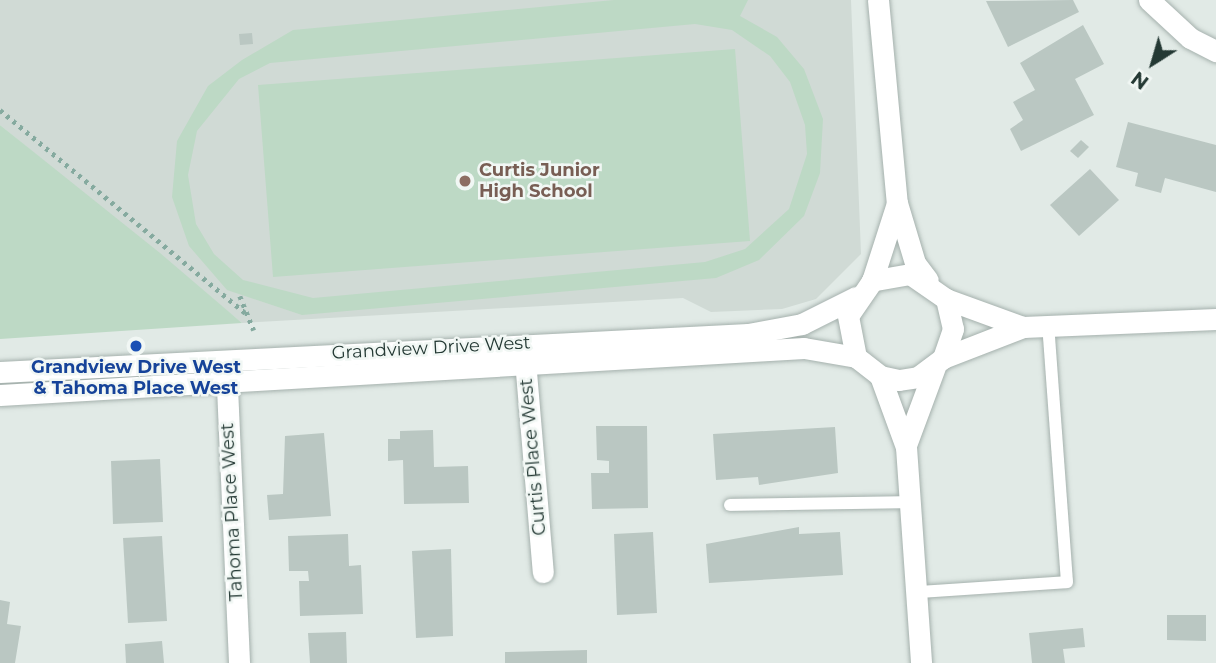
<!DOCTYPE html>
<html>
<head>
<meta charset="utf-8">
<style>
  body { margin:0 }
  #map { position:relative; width:1216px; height:663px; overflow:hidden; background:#e1eae6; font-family:Montserrat,sans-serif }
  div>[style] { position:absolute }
  .built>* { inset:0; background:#d0dad5 }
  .green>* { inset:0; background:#bdd9c5 }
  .building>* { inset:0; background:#bac7c2 }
  .path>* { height:4.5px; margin-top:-2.25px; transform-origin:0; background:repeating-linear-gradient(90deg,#85aa9f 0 3.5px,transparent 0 8.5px) }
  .roads { filter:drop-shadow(0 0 2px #a5b1ad) drop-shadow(0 0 2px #a5b1ad) }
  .lane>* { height:12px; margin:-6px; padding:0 6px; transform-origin:6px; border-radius:6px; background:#fff }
  .street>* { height:21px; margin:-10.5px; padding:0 10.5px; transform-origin:10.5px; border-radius:10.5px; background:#fff }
  .secondary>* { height:21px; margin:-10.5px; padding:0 10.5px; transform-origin:10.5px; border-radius:10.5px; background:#fff }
  .dots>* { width:19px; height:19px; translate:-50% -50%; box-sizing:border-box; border:4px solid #f1f7f4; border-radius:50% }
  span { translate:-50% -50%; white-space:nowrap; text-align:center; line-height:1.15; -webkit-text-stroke:5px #f1f7f4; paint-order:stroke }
  .education-label { font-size:18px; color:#785e54; font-weight:700 }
  .left { translate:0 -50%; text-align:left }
  .street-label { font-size:18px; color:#243934 }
  .transit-label { font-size:18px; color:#164399; font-weight:700 }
  .north { position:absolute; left:1118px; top:28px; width:70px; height:70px; -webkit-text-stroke:5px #f1f7f4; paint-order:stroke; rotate:217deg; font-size:19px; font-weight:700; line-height:28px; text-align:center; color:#243934 }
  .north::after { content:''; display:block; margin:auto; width:24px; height:32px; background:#243934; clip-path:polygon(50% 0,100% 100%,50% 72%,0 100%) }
</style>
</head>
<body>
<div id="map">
  <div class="built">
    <i style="clip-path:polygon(0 0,851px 0,861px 254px,816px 299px,782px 309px,711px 312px,683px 298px,242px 323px,0 125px)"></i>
  </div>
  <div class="green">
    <i style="clip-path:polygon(evenodd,614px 0,748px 0,740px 16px,777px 37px,804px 69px,823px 119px,820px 173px,804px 216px,759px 260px,716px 278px,302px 315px,227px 290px,189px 246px,172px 197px,177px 141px,208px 86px,242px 60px,293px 30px,614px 0,695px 24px,732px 30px,770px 56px,790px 82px,805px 125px,807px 154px,789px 209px,745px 249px,705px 262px,313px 298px,243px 280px,214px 254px,196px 224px,188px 175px,197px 131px,239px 79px,270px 63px,695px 24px)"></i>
    <i style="clip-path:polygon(735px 49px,750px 241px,273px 277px,258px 85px)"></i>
    <i style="clip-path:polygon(0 125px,160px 253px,242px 323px,0 339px)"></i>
  </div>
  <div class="building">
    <i style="clip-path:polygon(1073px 0,1079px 12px,1008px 47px,986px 1px)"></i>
    <i style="clip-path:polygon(1083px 25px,1104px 64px,1075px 79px,1094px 115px,1021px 151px,1010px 129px,1023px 120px,1013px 102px,1035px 90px,1020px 63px)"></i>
    <i style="clip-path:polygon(252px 33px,253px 44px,240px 45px,239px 34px)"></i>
    <i style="clip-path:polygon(1128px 122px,1216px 145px,1216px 192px,1165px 178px,1161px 193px,1135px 186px,1138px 173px,1116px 167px)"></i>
    <i style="clip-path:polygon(1081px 140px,1089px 147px,1078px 158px,1070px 151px)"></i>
    <i style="clip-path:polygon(1090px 169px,1119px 200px,1079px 236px,1050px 205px)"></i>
    <i style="clip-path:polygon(596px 426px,647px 426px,648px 508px,592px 509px,591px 473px,609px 473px,609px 461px,597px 460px)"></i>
    <i style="clip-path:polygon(835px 427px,838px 473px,759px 485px,758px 477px,716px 480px,713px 434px)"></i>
    <i style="clip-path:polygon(433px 430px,434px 467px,468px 466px,469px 503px,404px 504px,403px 460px,388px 461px,388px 439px,400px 439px,400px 431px)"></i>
    <i style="clip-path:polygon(324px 433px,331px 516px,269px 520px,267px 495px,283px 494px,285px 436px)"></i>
    <i style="clip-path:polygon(160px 459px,163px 522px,113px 524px,111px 461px)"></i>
    <i style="clip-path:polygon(799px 527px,799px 534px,840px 532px,843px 575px,709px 583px,706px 544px)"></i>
    <i style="clip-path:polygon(653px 532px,657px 613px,617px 615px,614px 534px)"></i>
    <i style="clip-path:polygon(348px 534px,349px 566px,361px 565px,363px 614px,300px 616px,299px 581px,309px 581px,308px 571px,289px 571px,288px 536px)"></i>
    <i style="clip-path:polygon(162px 536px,167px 621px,128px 623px,123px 538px)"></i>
    <i style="clip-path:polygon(451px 549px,453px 636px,416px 638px,412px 551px)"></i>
    <i style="clip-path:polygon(0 600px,10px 602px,7px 624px,21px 626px,15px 663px,0 663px)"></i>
    <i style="clip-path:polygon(1167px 615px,1206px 615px,1206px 641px,1167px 640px)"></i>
    <i style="clip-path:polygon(1083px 628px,1085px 647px,1063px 649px,1065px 663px,1032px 663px,1029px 633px)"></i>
    <i style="clip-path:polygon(346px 632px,347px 663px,310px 663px,308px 633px)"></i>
    <i style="clip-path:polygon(162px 641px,164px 663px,126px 663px,125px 644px)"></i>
    <i style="clip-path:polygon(587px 650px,587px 663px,505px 663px,505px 652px)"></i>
  </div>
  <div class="path">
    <i style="left:0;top:110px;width:322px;rotate:39.6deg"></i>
    <i style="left:240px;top:296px;width:37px;rotate:68deg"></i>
  </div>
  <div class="roads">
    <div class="lane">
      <i style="left:730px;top:505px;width:181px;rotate:-0.9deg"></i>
      <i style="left:918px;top:592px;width:149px;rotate:-3.8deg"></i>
      <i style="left:1067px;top:582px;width:257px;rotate:-94.2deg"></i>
    </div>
    <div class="street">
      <i style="left:1149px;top:0;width:56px;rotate:42.8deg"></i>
      <i style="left:1190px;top:38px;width:29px;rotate:27deg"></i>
      <i style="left:524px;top:348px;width:225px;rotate:85.2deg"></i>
      <i style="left:226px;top:364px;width:299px;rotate:87.5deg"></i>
      <i style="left:880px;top:376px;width:76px;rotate:69.9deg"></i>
      <i style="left:906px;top:447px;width:217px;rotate:86deg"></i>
      <i style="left:906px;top:445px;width:83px;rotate:-69.6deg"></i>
    </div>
    <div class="secondary">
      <i style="left:878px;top:0;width:204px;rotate:84.7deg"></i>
      <i style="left:897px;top:203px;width:63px;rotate:73.3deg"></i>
      <i style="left:915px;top:263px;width:21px;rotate:53deg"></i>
      <i style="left:872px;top:281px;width:82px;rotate:-72.2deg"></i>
      <i style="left:946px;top:299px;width:82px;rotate:20deg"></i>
      <i style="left:943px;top:358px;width:86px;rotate:-21.2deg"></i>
      <i style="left:1023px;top:327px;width:193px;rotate:-2.4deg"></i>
      <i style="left:0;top:372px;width:749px;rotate:-2.91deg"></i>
      <i style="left:748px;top:334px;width:55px;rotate:-10.5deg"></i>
      <i style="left:802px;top:324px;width:60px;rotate:-26.6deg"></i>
      <i style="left:0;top:395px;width:805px;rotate:-3.35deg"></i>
      <i style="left:804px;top:348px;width:53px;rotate:9.8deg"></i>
      <i style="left:856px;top:357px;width:31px;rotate:38deg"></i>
      <i style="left:880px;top:376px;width:19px;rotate:12deg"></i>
      <i style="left:899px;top:380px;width:19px;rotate:-9deg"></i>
      <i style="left:918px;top:377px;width:31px;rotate:-37deg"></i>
      <i style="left:943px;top:358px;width:31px;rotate:-71deg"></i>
      <i style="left:953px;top:329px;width:31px;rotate:-103deg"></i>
      <i style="left:946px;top:299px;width:44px;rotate:-145.2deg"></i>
      <i style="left:910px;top:274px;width:39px;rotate:170deg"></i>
      <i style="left:872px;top:281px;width:42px;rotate:124.4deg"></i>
      <i style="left:848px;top:316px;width:42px;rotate:79deg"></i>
    </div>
  </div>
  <div class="dots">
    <i style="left:465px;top:181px;background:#8d6e63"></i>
    <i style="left:136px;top:346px;background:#1a4fb4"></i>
  </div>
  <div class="education-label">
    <span class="left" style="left:479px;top:181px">Curtis Junior<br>High School</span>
  </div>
  <div class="street-label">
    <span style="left:431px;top:348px;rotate:-3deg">Grandview Drive West</span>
    <span style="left:533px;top:457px;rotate:-95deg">Curtis Place West</span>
    <span style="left:232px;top:512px;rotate:-93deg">Tahoma Place West</span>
  </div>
  <div class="transit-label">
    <span style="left:136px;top:378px">Grandview Drive West<br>&amp; Tahoma Place West</span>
  </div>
  <div class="north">N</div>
</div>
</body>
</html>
